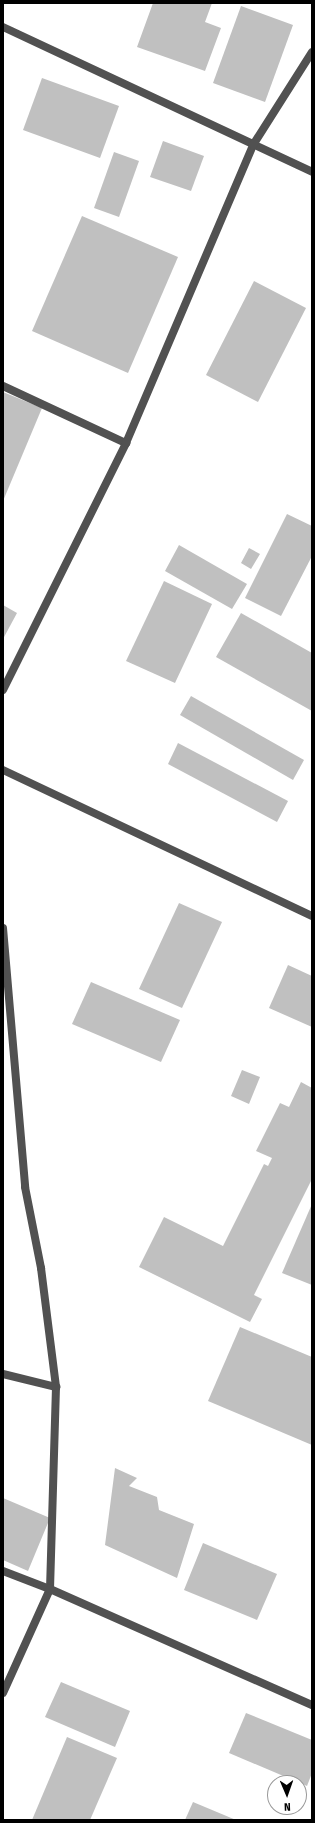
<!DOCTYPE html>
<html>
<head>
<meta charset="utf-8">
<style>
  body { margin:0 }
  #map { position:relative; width:315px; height:1823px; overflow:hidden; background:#fff; font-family:"Fira Sans Condensed",sans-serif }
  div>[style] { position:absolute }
  .building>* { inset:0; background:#c0c0c0 }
  .street>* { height:8px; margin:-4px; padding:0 4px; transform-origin:4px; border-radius:4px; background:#515151 }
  span { translate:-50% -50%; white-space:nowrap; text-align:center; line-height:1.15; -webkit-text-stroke:3px #fff; paint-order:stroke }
  .frame { position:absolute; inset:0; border:4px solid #000; pointer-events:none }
  .north { position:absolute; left:267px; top:1775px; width:40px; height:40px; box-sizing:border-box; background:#fff; border:1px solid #999; border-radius:50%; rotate:178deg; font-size:11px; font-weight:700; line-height:16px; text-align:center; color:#000 }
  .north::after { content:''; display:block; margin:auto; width:14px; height:18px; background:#000; clip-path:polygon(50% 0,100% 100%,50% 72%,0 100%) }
</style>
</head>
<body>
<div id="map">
  <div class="building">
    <i style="clip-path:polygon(153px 3px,212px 3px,205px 22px,221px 28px,205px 71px,137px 47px)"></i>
    <i style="clip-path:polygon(241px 6px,293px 25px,265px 102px,213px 83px)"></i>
    <i style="clip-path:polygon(42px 78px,119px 106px,100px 158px,23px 130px)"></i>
    <i style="clip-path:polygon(163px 141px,204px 156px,191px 191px,150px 177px)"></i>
    <i style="clip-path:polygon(114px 152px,139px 161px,119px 217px,94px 208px)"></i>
    <i style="clip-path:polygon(82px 216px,178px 257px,128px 373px,32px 331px)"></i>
    <i style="clip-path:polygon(254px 281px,306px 308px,258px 402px,206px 375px)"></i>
    <i style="clip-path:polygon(3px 392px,42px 408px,3px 501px)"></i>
    <i style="clip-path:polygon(287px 514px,312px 526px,312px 556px,281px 616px,245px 598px)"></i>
    <i style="clip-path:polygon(179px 545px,247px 584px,232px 609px,165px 571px)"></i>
    <i style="clip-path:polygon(249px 548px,260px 554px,251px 569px,241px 563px)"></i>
    <i style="clip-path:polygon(164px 581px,212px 604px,175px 683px,126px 661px)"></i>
    <i style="clip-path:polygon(3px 605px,17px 613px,3px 639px)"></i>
    <i style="clip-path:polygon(241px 613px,312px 653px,312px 711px,216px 657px)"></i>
    <i style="clip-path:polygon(191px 696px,304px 760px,293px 780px,180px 715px)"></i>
    <i style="clip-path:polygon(178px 743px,288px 801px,277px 822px,168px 764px)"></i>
    <i style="clip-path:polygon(179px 903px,222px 922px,182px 1008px,139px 989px)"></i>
    <i style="clip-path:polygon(288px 965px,312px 976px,312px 1027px,269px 1008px)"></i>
    <i style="clip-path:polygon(91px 982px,180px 1020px,161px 1062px,72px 1024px)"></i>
    <i style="clip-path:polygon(242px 1070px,260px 1077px,249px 1104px,231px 1096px)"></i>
    <i style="clip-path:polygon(301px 1082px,312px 1088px,312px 1179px,254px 1295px,262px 1299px,250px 1322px,139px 1267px,164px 1217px,223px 1246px,264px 1164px,268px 1166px,272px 1158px,256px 1151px,280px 1103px,289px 1107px)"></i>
    <i style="clip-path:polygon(312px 1204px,312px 1285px,282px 1273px)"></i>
    <i style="clip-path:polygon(240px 1327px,312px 1357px,312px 1445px,208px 1401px)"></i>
    <i style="clip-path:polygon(115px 1468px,137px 1478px,129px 1486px,157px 1497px,159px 1510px,194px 1524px,177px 1578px,105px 1545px)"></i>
    <i style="clip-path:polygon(3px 1498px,50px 1518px,28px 1571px,3px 1560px)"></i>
    <i style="clip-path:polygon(203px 1543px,277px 1574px,257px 1620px,184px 1590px)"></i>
    <i style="clip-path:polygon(61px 1682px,130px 1711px,115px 1747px,45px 1717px)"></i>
    <i style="clip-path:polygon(246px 1713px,312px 1740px,312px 1773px,307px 1786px,229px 1753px)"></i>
    <i style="clip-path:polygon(67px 1737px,117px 1758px,90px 1820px,32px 1820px)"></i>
    <i style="clip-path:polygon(193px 1802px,236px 1820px,185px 1820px)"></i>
  </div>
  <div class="street">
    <i style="left:3px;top:27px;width:341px;rotate:25.1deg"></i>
    <i style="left:3px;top:386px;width:136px;rotate:24.9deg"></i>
    <i style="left:3px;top:690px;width:276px;rotate:-63.5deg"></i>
    <i style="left:126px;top:443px;width:324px;rotate:-66.9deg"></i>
    <i style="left:253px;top:145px;width:110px;rotate:-57.6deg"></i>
    <i style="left:3px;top:770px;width:342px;rotate:25.3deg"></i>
    <i style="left:3px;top:928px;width:260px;rotate:85.1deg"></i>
    <i style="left:25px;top:1187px;width:83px;rotate:78.8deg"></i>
    <i style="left:41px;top:1268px;width:120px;rotate:82.8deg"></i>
    <i style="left:56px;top:1387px;width:202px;rotate:91.7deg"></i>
    <i style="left:50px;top:1589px;width:114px;rotate:114.3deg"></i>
    <i style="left:3px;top:1374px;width:55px;rotate:13.8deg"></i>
    <i style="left:3px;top:1571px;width:50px;rotate:21deg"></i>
    <i style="left:50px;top:1589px;width:287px;rotate:23.9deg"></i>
  </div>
  <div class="frame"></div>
  <div class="north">N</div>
</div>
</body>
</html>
